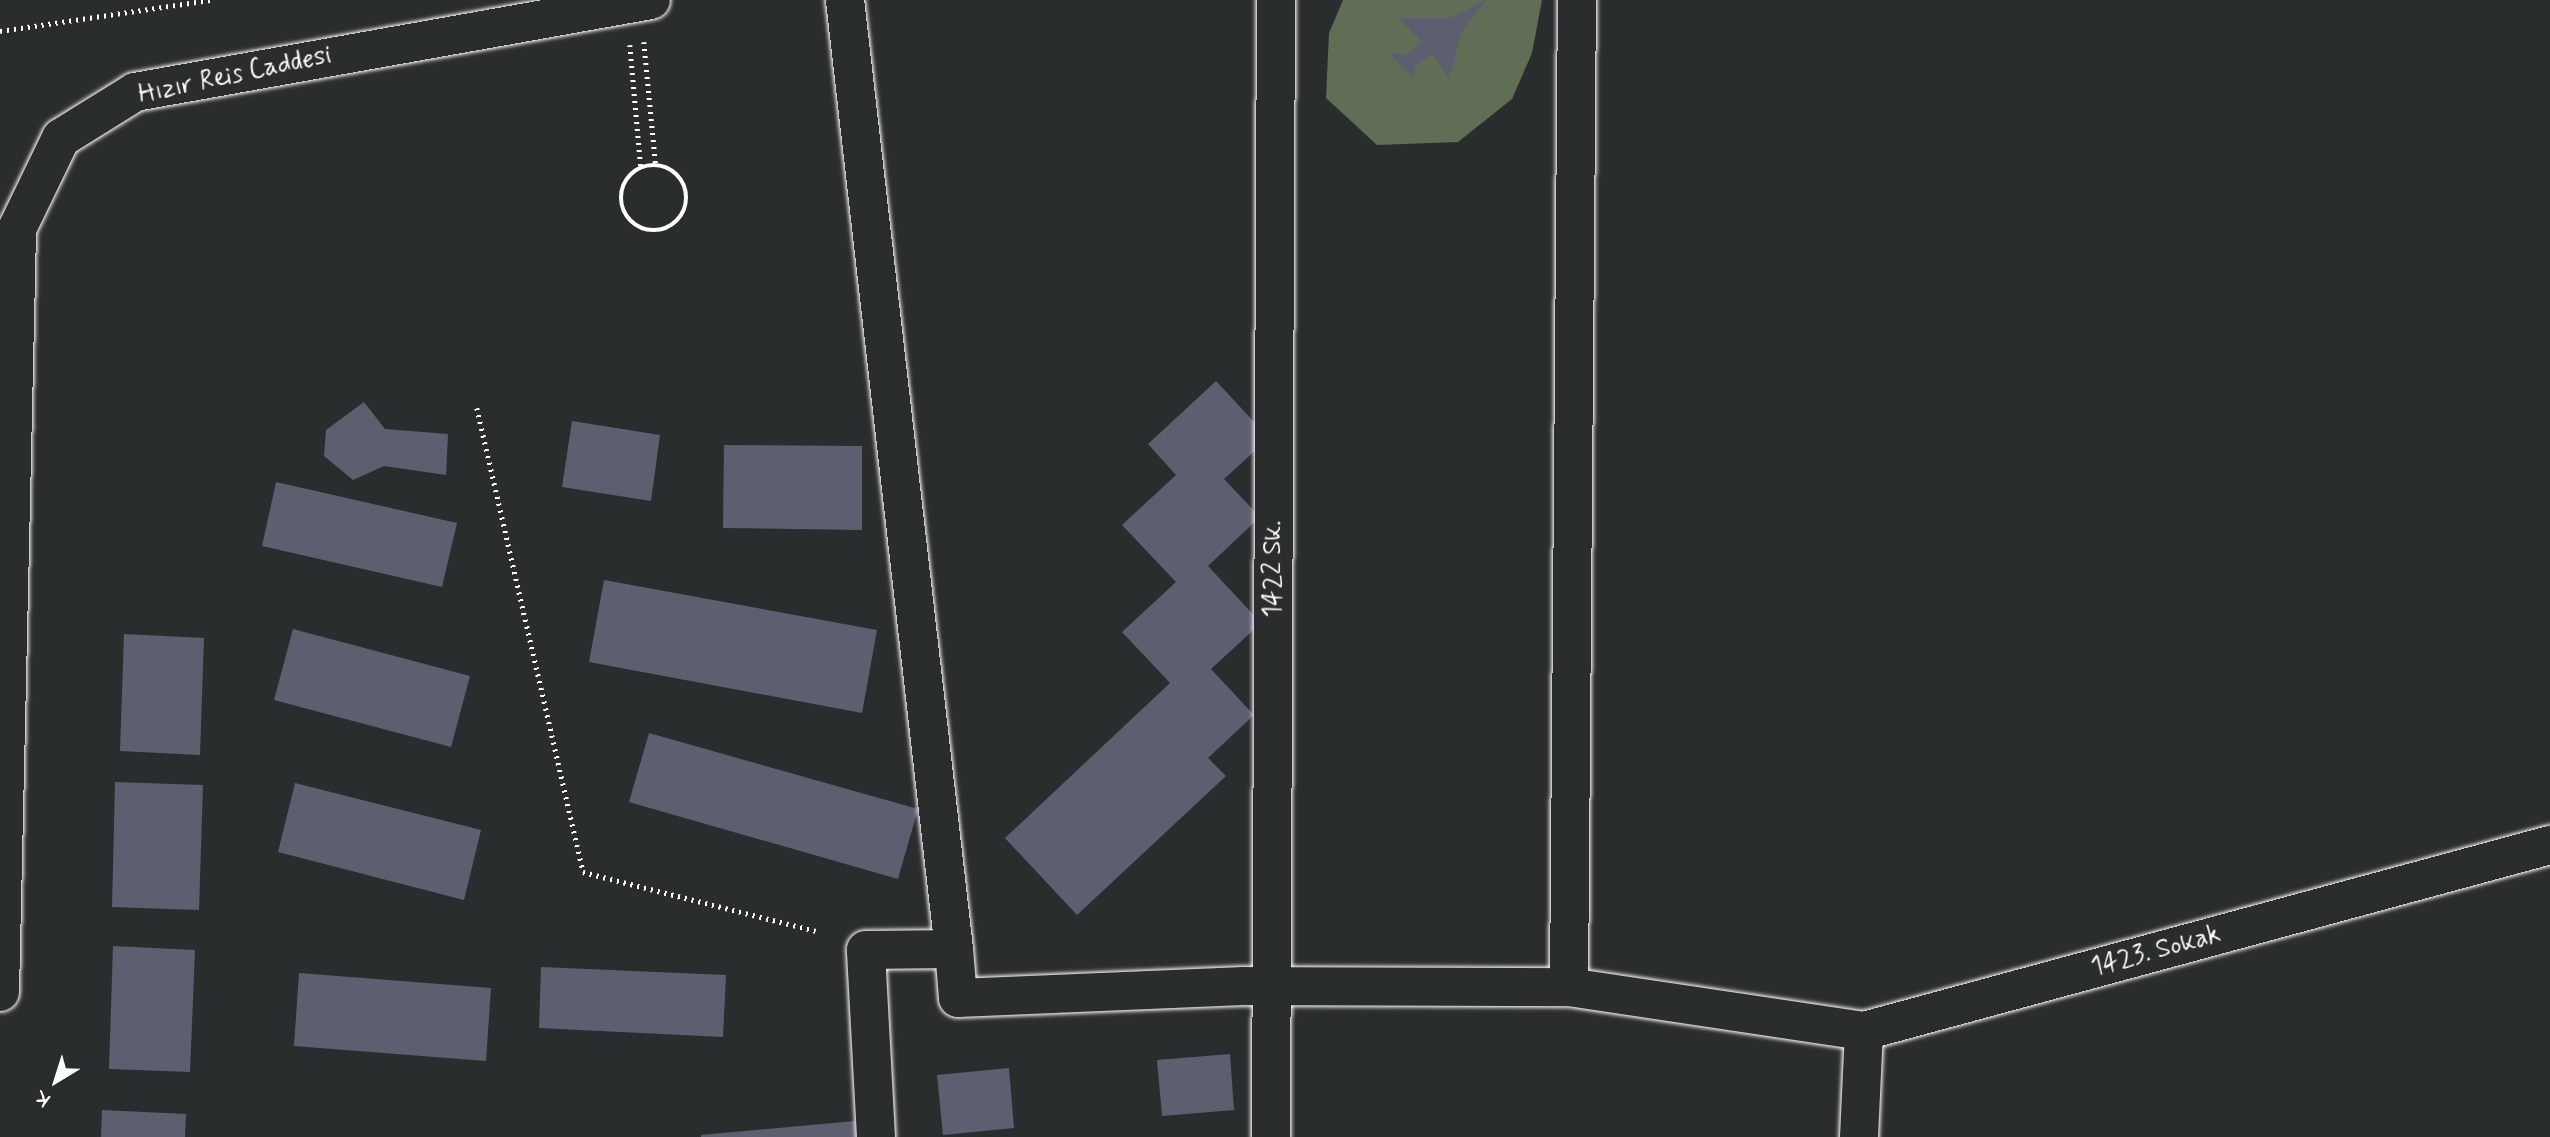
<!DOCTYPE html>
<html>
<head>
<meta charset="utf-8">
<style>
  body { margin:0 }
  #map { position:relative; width:2550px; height:1137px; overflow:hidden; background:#2a2d2e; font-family:Mynerve,sans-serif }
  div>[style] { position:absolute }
  .green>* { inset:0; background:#606e56 }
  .building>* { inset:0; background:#5d5e70 }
  .path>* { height:4.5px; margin-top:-2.25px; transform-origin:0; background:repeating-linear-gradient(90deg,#fff 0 2px,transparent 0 7px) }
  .path>.ring { margin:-2.25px; padding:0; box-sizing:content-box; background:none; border:4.5px solid #fff; border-radius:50% }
  .roads { filter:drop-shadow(0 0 2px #fff) drop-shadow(0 0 2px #fff) }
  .minor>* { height:38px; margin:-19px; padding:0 19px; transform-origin:19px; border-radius:19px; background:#2a2d2e }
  span { translate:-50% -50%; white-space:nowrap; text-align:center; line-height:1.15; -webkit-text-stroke:5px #2a2d2e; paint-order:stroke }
  .street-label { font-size:26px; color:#fff }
  .north { position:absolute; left:21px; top:1046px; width:70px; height:70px; -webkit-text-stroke:5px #2a2d2e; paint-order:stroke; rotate:218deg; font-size:19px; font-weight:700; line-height:28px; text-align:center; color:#fff }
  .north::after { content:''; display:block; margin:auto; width:24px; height:32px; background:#fff; clip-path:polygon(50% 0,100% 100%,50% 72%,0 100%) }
</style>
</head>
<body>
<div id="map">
  <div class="green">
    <i style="clip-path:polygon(1343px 0,1542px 0,1532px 53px,1512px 99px,1458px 142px,1377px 145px,1326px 98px,1329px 33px)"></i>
  </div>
  <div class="building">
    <i style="clip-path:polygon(1486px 0,1461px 33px,1449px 79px,1433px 54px,1415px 66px,1414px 79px,1389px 53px,1407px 55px,1422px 42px,1398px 18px,1450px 18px)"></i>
    <i style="clip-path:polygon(1216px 381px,1269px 438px,1224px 479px,1260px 517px,1208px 566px,1261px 623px,1211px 669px,1254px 715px,1208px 758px,1226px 776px,1077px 915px,1005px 838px,1170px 683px,1122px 632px,1176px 582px,1122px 525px,1176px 475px,1148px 444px)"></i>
    <i style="clip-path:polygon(364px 402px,385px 429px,448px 434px,446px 475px,384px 466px,353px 480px,324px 456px,326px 430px)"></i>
    <i style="clip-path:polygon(572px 421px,660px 435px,651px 501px,562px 487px)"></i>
    <i style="clip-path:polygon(724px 445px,862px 446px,862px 530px,723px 528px)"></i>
    <i style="clip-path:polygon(276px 482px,457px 523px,442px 587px,262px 546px)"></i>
    <i style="clip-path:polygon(604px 580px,877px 630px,862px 713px,589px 662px)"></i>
    <i style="clip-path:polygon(293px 629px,470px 676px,451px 747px,274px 700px)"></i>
    <i style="clip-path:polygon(124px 634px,204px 638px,200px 755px,120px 751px)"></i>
    <i style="clip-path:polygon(649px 733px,918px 809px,898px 879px,629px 802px)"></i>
    <i style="clip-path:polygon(115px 782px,203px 785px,199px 910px,112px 907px)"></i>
    <i style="clip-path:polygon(295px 783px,481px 830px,464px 900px,278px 852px)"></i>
    <i style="clip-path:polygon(113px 946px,195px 950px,190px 1072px,109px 1069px)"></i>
    <i style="clip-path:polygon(541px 967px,726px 975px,723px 1037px,539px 1028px)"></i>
    <i style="clip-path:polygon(299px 973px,491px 988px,486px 1061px,294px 1046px)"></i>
    <i style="clip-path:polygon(1230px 1054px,1234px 1110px,1162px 1116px,1157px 1060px)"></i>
    <i style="clip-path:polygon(1009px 1068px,1014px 1128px,943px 1135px,937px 1075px)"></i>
    <i style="clip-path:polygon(102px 1110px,186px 1114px,185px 1137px,101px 1137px)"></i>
    <i style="clip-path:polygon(855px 1121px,856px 1137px,701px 1137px,701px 1135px)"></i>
  </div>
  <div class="path">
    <i style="left:0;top:31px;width:212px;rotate:-8.4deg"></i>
    <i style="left:644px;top:42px;width:126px;rotate:84.5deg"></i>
    <i style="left:630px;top:45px;width:123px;rotate:84.9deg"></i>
    <i class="ring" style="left:621px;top:165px;width:61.5px;height:61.5px"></i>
    <i style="left:477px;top:408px;width:476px;rotate:77.1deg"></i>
    <i style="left:583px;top:872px;width:240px;rotate:14.2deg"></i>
  </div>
  <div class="roads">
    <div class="minor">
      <i style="left:845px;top:0;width:955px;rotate:83.45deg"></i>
      <i style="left:1569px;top:987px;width:987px;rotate:-89.54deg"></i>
      <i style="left:0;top:992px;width:763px;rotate:-88.72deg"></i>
      <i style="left:17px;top:229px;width:101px;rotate:-64.2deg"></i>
      <i style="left:61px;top:138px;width:87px;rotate:-31.9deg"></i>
      <i style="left:135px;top:92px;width:524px;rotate:-10.11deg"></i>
      <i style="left:876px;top:1137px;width:187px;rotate:-93.1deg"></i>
      <i style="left:866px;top:950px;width:88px;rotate:-0.7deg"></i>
      <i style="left:954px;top:949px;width:49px;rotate:85.3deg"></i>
      <i style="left:958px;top:998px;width:286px;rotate:-2.4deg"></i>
      <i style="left:1244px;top:986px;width:325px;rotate:0.2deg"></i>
      <i style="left:1569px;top:987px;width:298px;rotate:8.5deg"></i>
      <i style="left:1271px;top:1137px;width:1137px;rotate:-89.75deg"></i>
      <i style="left:1859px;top:1137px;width:106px;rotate:-87.3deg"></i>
      <i style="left:1864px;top:1031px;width:711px;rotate:-15.17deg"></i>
    </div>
  </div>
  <div class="street-label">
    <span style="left:235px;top:76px;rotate:-12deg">Hızır Reis Caddesi</span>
    <span style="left:1274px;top:569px;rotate:-90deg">1422 Sk.</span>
    <span style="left:2156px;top:952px;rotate:-15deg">1423. Sokak</span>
  </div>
  <div class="north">K</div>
</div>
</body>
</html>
